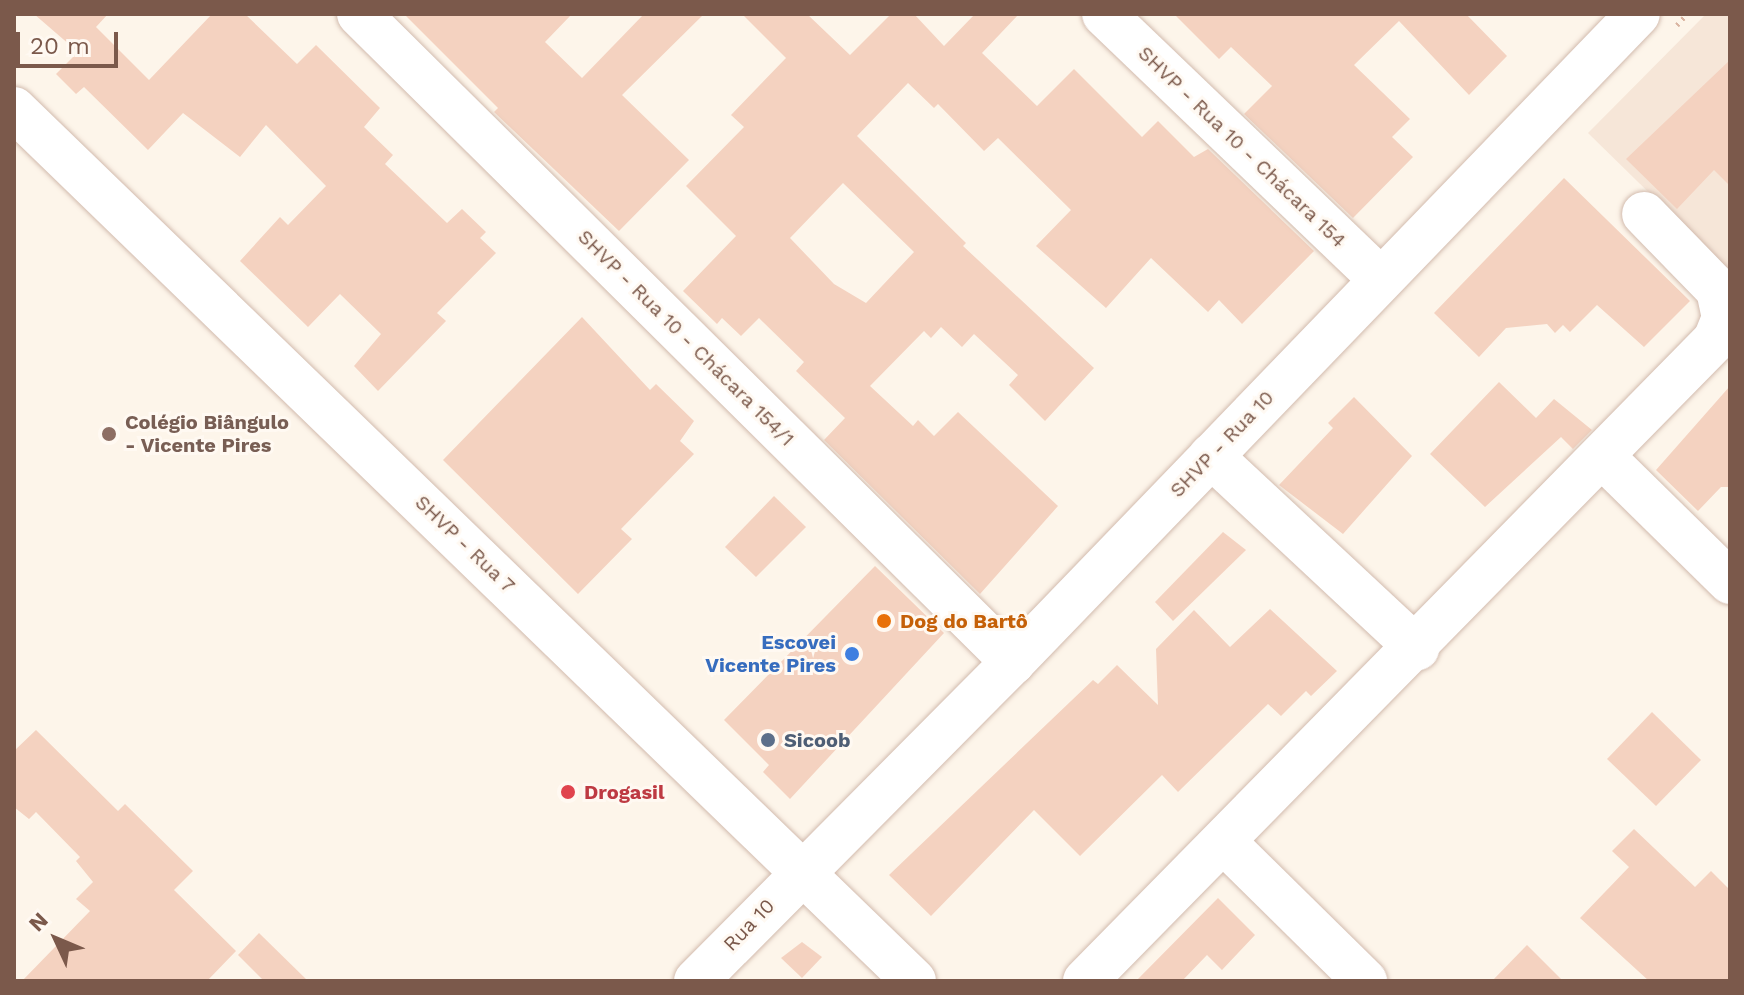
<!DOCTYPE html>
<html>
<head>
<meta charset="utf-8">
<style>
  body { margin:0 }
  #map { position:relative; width:1744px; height:995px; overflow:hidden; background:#fdf5ea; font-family:"Work Sans",sans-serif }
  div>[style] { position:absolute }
  .residential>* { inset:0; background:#f6e6d8 }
  .building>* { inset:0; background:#f4d2c0 }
  .path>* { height:5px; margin-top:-2.5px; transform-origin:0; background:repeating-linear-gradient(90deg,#dab5a2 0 2px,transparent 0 8px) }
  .roads { filter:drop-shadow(0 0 2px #d2bbae) drop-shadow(0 0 2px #d2bbae) }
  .minor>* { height:44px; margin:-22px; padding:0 22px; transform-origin:22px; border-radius:22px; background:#fff }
  .dots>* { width:22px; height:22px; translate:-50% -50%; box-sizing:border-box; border:4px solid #fff9f2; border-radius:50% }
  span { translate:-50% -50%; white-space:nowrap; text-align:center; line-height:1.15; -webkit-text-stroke:6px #fff9f2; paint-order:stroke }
  .street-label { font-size:20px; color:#7b594b }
  .education-label { font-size:20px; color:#785e54; font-weight:700 }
  .left { translate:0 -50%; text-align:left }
  .food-label { font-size:20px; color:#c56008; font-weight:700 }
  .shop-label { font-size:20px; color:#366cbe; font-weight:700 }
  .right { translate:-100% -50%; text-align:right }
  .service-label { font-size:20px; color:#4e5e75; font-weight:700 }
  .health-label { font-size:20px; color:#be3a42; font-weight:700 }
  .frame { position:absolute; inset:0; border:16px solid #7b594b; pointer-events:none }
  .north { position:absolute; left:16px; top:899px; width:80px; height:80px; -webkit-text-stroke:6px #fff9f2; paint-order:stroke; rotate:314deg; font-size:22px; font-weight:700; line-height:32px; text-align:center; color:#7b594b }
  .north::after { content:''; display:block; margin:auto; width:28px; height:36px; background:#7b594b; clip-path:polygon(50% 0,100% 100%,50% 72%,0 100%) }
  .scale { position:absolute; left:16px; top:32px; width:102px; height:36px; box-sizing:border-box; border:4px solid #7b594b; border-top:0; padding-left:10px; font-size:24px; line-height:28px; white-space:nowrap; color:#7b594b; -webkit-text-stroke:6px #fff9f2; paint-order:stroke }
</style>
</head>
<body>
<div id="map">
  <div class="residential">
    <i style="clip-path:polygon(1706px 14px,1730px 14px,1730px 272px,1588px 133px)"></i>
  </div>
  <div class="building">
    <i style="clip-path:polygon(34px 14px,108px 14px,96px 27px,149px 80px,212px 14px,245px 14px,297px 64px,316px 45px,380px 108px,364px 127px,393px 155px,385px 164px,447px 223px,462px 209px,486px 232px,480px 238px,496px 253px,437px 313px,446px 321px,378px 391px,354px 366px,381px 334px,340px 294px,308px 327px,240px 261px,280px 217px,288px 225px,326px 186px,266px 125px,240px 157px,183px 113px,148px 150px,84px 87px,76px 94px,56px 74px,78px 52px)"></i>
    <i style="clip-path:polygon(404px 14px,572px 14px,545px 42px,582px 78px,644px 14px,704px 14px,622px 95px,689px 160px,619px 231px,494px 112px,498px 108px)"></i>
    <i style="clip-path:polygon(evenodd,742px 14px,807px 14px,850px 55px,891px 14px,914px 14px,944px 46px,975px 14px,1019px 14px,982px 53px,1037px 106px,1074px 69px,1142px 137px,1158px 121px,1194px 157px,1208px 149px,1314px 251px,1242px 324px,1219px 300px,1208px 312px,1151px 258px,1106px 308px,1036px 246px,1071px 210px,998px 138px,984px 151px,938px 104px,934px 108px,908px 83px,857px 136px,966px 243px,963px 246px,1094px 368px,1045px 421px,1009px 385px,1018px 375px,974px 334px,962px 347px,941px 327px,931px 338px,924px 331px,870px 386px,913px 426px,918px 420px,934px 436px,958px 412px,1058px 506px,980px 594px,824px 440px,845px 418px,796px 371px,804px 362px,759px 318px,741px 336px,722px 318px,717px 324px,683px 291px,736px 236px,686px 186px,744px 127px,731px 115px,786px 58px,742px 14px,843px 183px,914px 252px,866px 303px,834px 284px,790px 238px,843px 183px)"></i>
    <i style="clip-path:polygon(1174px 14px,1466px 14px,1507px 56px,1469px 95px,1399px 21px,1354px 65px,1410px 119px,1392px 137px,1413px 157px,1353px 218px,1244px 114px,1272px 86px,1231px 47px,1219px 59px)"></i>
    <i style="clip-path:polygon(1730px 60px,1730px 186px,1714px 170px,1677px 209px,1626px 159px)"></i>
    <i style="clip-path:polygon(1564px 178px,1690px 301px,1644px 347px,1597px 305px,1570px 332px,1563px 325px,1555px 333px,1547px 324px,1506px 328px,1479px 357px,1434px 313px)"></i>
    <i style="clip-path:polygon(582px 317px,650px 390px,656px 384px,694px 421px,680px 441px,694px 454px,621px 529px,632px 539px,578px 594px,443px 460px)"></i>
    <i style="clip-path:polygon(1499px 382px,1536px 418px,1554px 399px,1592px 430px,1573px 449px,1561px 437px,1485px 507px,1430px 454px)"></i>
    <i style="clip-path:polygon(1730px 386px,1730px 487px,1721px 487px,1698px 511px,1656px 470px)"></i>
    <i style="clip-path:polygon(1354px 397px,1412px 456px,1343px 534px,1279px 485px,1333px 428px,1328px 423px)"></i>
    <i style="clip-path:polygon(774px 496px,806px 527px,756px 577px,725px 547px)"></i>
    <i style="clip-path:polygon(1223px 532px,1246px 550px,1173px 621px,1155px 602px)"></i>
    <i style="clip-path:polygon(875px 566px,944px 633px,790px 799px,763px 772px,769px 765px,724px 720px)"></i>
    <i style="clip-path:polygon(1270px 609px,1337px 671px,1311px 696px,1306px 691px,1281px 716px,1268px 704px,1178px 792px,1162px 775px,1080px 856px,1034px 810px,931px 916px,889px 875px,1093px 680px,1098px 684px,1117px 665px,1158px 705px,1156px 649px,1194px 610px,1230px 647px)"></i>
    <i style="clip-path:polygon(1652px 712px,1701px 760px,1656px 806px,1607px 759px)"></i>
    <i style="clip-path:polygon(36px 730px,118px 811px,125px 804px,193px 871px,174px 890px,236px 951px,207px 981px,22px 981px,90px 911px,76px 899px,93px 882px,76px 861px,80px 857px,36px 812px,29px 819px,14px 807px,14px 751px)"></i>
    <i style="clip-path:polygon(1634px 829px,1695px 887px,1711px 871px,1730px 890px,1730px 981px,1649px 981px,1580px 918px,1629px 867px,1612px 851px)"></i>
    <i style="clip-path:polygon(1218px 898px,1255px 935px,1222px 970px,1207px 955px,1182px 981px,1136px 981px)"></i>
    <i style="clip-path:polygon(259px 933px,308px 981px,264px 981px,238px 955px)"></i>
    <i style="clip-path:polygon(802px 942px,822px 957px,802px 978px,781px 958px)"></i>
    <i style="clip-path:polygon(1527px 945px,1563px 981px,1492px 981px)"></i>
  </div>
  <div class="path">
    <i style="left:1677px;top:25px;width:15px;rotate:-48deg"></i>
  </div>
  <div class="roads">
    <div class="minor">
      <i style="left:359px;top:14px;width:921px;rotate:44.74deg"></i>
      <i style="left:1104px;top:14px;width:383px;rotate:43.8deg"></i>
      <i style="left:14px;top:109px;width:1253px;rotate:44.09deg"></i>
      <i style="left:1211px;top:456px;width:282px;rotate:43deg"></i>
      <i style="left:1602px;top:456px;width:180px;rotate:44.5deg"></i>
      <i style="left:1225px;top:843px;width:197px;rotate:44.6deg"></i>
      <i style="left:696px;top:981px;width:450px;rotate:-45.2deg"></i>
      <i style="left:1013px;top:662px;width:900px;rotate:-46.04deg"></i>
      <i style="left:1085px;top:981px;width:899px;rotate:-45.5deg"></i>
      <i style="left:1715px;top:340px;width:24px;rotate:-68deg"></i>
      <i style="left:1724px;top:318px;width:29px;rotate:-102deg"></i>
      <i style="left:1718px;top:290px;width:106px;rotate:-134.2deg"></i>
    </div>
  </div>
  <div class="dots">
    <i style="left:109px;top:434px;background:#8d6e63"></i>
    <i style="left:884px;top:621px;background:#e8710a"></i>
    <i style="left:852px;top:654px;background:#3f7fe0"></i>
    <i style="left:768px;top:740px;background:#5c6f8a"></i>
    <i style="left:568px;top:792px;background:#e0444e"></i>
  </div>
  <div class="street-label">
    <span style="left:1242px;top:147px;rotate:44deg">SHVP - Rua 10 - Chácara 154</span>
    <span style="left:686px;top:338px;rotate:45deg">SHVP - Rua 10 - Chácara 154/1</span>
    <span style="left:1222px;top:444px;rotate:-46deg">SHVP - Rua 10</span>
    <span style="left:465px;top:544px;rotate:44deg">SHVP - Rua 7</span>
    <span style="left:749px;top:925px;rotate:-46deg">Rua 10</span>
  </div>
  <div class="education-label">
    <span class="left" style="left:125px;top:434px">Colégio Biângulo<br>- Vicente Pires</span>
  </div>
  <div class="food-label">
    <span class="left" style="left:900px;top:621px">Dog do Bartô</span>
  </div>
  <div class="shop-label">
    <span class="right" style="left:836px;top:654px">Escovei<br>Vicente Pires</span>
  </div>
  <div class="service-label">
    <span class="left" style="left:784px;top:740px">Sicoob</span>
  </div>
  <div class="health-label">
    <span class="left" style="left:584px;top:792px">Drogasil</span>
  </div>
  <div class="frame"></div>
  <div class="north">N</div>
  <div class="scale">20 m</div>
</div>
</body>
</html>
